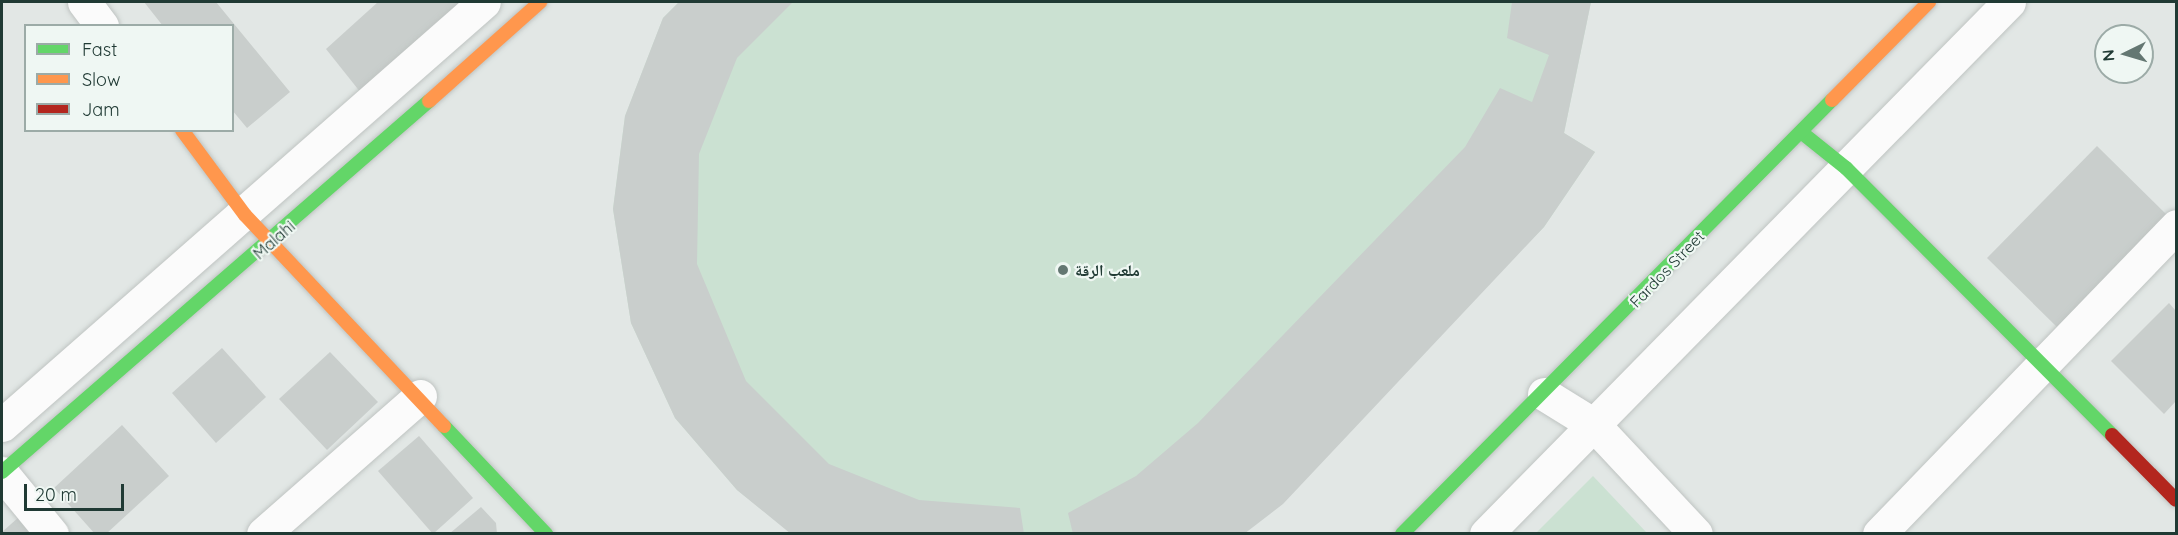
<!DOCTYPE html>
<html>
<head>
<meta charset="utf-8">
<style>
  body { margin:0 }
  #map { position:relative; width:2178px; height:535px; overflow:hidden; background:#e2e7e5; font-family:Quicksand,"Noto Naskh Arabic",sans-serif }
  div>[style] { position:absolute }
  .green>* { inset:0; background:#cbe1d2 }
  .building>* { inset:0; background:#c9cecc }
  .roads { filter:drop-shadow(0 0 2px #bfc4c2) drop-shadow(0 0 2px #bfc4c2) }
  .street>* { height:33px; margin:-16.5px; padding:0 16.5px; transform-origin:16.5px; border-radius:16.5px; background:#fbfbfb }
  .fast>* { height:14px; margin:-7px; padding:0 7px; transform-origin:7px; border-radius:7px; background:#63d668 }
  .slow>* { height:14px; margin:-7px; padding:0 7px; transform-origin:7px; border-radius:7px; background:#ff974d }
  .jam>* { height:14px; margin:-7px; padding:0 7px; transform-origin:7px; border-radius:7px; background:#b3261e }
  .dots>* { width:16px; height:16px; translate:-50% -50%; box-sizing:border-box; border:3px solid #eff7f3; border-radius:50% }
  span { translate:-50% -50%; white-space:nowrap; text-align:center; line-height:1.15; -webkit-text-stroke:4.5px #eff7f3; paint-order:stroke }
  .street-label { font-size:16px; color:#203a34 }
  .poi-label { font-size:16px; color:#203a34; font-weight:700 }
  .left { translate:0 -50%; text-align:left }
  .frame { position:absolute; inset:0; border:3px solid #203a34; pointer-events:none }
  .legend { position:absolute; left:24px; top:24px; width:210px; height:108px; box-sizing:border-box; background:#eff7f3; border:2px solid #9caba7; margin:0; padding:8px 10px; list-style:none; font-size:18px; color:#203a34 }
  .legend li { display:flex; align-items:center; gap:12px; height:30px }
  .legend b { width:30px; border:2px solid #9caba7 }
  .north { position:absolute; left:2094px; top:24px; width:60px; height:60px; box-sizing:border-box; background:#eff7f3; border:2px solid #9caba7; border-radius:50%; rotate:265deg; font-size:16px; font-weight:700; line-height:24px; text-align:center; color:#203a34 }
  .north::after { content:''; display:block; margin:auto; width:21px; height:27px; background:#647772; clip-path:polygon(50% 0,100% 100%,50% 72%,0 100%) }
  .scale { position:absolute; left:24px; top:484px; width:100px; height:27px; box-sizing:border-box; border:3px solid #203a34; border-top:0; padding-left:8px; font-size:18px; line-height:21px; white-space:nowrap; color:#203a34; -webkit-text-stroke:4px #eff7f3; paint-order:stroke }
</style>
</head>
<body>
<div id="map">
  <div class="green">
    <i style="clip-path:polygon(679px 2px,1591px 2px,1564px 133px,1595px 152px,1544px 227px,1244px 533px,791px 533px,737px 490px,675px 418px,631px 323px,613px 209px,625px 116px,663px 18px)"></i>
    <i style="clip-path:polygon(1593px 476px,1647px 533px,1536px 533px)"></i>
  </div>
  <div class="building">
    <i style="clip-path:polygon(144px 2px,216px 2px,290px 92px,247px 128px,232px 110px,232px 26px,163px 26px)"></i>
    <i style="clip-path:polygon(378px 2px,461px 2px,365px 98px,326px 49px)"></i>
    <i style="clip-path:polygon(679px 2px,793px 2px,737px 58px,699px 154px,697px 264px,746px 381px,829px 464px,919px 500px,1020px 508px,1024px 534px,791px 534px,737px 490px,675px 418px,631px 323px,613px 209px,625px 116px,663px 18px)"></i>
    <i style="clip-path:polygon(1512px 2px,1591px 2px,1564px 133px,1595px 152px,1544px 227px,1283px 504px,1244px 534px,1073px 534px,1068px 513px,1136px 476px,1198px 423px,1465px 147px,1500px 88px,1532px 102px,1549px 55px,1507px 38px)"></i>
    <i style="clip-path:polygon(2097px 146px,2169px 217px,2059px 329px,1987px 258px)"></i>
    <i style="clip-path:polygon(2169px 303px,2176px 311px,2176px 401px,2164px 414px,2111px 361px)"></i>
    <i style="clip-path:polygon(222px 348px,266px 397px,216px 443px,172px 393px)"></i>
    <i style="clip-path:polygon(330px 352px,378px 402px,327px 450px,279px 399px)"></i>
    <i style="clip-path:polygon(122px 425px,169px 476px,106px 534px,95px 534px,54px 488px)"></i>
    <i style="clip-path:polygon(419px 436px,473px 498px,433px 534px,378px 471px)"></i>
    <i style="clip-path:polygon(481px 507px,496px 523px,497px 534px,449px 534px)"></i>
    <i style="clip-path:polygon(19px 517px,34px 534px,2px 534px,2px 532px)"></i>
  </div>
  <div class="roads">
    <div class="street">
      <i style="left:84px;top:2px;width:30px;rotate:53deg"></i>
      <i style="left:1544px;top:394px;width:59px;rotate:31.8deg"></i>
      <i style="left:1594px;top:425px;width:149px;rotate:46.9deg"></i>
      <i style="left:2px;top:425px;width:641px;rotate:-41.27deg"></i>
      <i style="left:2px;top:473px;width:79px;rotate:50.7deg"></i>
      <i style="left:263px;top:534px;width:209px;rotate:-41.3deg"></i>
      <i style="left:1486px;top:534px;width:746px;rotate:-45.49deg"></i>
      <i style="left:1879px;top:534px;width:428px;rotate:-46deg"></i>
    </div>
    <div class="fast">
      <i style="left:1801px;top:132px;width:58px;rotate:38.7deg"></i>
      <i style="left:1846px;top:168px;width:377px;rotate:45.1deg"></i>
      <i style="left:444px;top:426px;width:149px;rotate:46.6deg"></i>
      <i style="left:2px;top:472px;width:566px;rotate:-40.99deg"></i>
      <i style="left:1402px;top:534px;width:611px;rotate:-45.27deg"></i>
    </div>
    <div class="slow">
      <i style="left:1832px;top:100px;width:138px;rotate:-45.3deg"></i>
      <i style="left:429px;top:101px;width:149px;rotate:-41.7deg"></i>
      <i style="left:182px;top:130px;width:106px;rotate:53.5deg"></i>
      <i style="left:245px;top:215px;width:290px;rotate:46.7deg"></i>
    </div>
    <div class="jam">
      <i style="left:2112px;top:435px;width:91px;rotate:45.4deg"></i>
    </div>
  </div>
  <div class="dots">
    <i style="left:1063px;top:270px;background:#647772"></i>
  </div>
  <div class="street-label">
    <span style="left:274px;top:240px;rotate:-41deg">Malahi</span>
    <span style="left:1667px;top:269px;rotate:-46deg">Fardos Street</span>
  </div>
  <div class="poi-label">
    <span class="left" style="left:1075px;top:270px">ملعب الرقة</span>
  </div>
  <div class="frame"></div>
  <ul class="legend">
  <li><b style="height:8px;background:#63d668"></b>Fast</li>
  <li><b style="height:8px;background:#ff974d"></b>Slow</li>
  <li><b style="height:8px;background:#b3261e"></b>Jam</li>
  </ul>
  <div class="north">N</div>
  <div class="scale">20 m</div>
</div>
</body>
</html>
